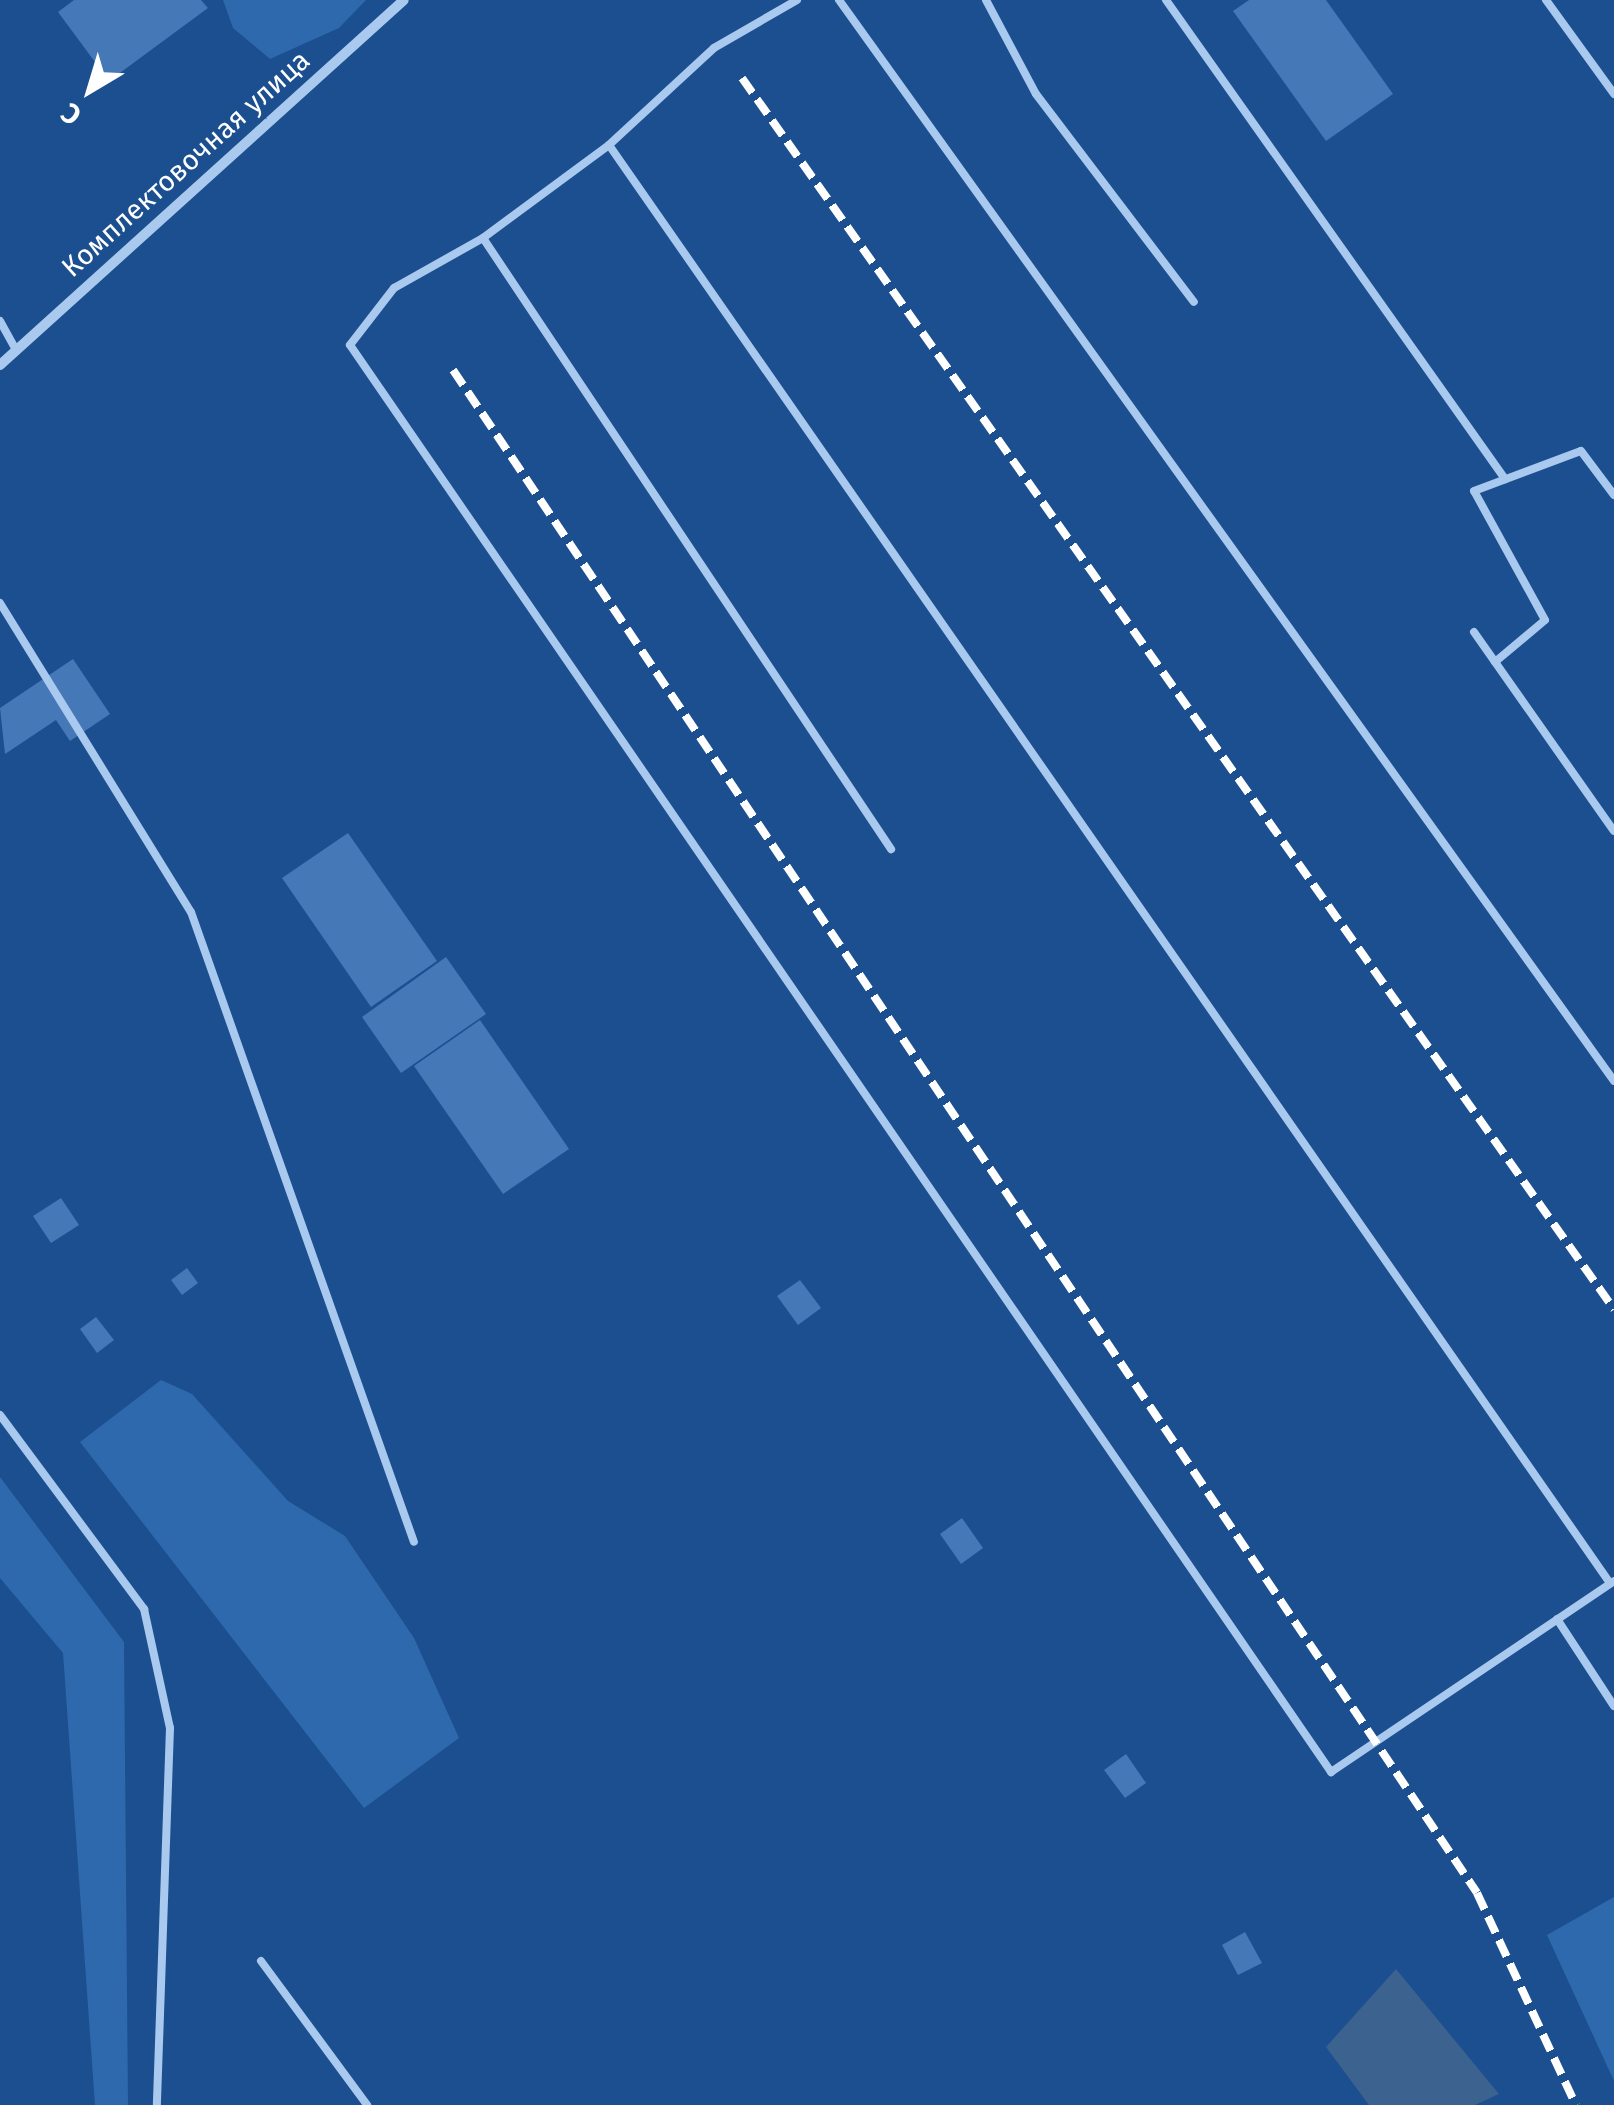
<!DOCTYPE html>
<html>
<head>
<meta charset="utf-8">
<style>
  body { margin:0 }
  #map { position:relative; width:1614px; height:2105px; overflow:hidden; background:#1b4f8f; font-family:"Fira Sans",sans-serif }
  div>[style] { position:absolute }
  .green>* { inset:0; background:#2e69ad }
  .water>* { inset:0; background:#3c6290 }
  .building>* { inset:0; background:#4478b7 }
  .lane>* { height:8px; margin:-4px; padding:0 4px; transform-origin:4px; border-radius:4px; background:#a9c9ee }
  .street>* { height:10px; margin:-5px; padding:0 5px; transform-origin:5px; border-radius:5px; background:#a9c9ee }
  .rail>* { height:8px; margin-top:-4px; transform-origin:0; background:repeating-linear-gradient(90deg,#fff 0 18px,transparent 0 26px) }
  span { translate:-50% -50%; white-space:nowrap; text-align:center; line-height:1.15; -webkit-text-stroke:8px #1b4f8f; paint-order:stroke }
  .street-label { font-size:28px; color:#fff }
  .north { position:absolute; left:40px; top:40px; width:100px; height:100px; -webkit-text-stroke:8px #1b4f8f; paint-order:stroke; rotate:218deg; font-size:28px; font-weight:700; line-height:40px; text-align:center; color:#fff }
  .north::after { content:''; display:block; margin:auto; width:35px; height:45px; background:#fff; clip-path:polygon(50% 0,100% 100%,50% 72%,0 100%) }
</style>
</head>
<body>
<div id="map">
  <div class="green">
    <i style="clip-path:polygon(223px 0,366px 0,339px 28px,270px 59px,233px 28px)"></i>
    <i style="clip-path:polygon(161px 1380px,192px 1394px,288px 1501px,345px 1536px,414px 1638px,459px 1738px,364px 1808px,80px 1442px)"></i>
    <i style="clip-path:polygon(0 1477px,124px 1642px,128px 2105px,95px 2105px,63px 1653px,0 1578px)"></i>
    <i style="clip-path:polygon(1614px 1897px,1614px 2081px,1547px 1935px)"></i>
  </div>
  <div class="water">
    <i style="clip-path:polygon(1396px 1969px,1499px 2094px,1475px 2105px,1369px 2105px,1326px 2047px)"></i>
  </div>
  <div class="building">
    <i style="clip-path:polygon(74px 0,201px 0,208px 8px,109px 81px,58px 12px)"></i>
    <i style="clip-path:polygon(1249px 0,1326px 0,1393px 94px,1326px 141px,1233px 11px)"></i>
    <i style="clip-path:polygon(73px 659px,110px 714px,70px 741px,56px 720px,5px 754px,0 708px)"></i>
    <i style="clip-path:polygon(348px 833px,437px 961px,371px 1007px,282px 878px)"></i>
    <i style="clip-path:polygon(446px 957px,486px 1014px,401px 1073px,362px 1017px)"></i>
    <i style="clip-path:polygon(480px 1020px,569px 1149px,503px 1194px,414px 1066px)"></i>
    <i style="clip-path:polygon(61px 1198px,79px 1225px,51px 1243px,33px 1216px)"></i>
    <i style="clip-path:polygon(187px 1268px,198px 1283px,182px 1295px,171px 1280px)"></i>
    <i style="clip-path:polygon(800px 1280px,821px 1308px,798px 1325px,777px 1296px)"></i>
    <i style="clip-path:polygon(96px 1317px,114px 1340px,97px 1353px,80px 1329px)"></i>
    <i style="clip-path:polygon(962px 1518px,983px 1548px,961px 1564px,940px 1534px)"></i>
    <i style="clip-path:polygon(1126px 1754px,1146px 1783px,1125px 1798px,1104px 1770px)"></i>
    <i style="clip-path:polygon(1245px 1932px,1262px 1963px,1238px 1975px,1222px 1945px)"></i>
  </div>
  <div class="lane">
    <i style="left:797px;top:0;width:96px;rotate:150deg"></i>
    <i style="left:714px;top:48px;width:143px;rotate:137.3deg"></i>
    <i style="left:609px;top:145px;width:157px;rotate:143.6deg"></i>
    <i style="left:483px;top:238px;width:102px;rotate:150.7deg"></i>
    <i style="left:394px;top:288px;width:72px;rotate:127.7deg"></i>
    <i style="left:350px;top:345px;width:1732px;rotate:55.49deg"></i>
    <i style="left:1331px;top:1772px;width:341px;rotate:-34deg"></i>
    <i style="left:839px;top:0;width:1330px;rotate:54.36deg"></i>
    <i style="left:986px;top:0;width:106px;rotate:62deg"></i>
    <i style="left:1036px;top:94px;width:261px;rotate:52.8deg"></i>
    <i style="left:1166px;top:0;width:587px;rotate:54.71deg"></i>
    <i style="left:1546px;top:0;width:116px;rotate:54.1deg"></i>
    <i style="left:609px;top:145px;width:1752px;rotate:55.16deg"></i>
    <i style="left:483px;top:238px;width:735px;rotate:56.27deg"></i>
    <i style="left:0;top:321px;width:31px;rotate:61deg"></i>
    <i style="left:0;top:603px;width:363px;rotate:58.3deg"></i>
    <i style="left:191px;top:912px;width:668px;rotate:70.51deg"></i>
    <i style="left:1474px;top:632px;width:243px;rotate:54.9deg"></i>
    <i style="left:1495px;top:662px;width:65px;rotate:-40deg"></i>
    <i style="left:1545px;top:620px;width:147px;rotate:-118.8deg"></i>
    <i style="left:1474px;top:491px;width:114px;rotate:-20.5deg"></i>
    <i style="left:1581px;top:451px;width:55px;rotate:53.1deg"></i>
    <i style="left:0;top:1415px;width:242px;rotate:53.4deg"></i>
    <i style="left:144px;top:1609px;width:122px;rotate:77.7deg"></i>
    <i style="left:170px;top:1728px;width:377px;rotate:92deg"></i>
    <i style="left:1557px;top:1619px;width:104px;rotate:56.8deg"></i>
    <i style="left:261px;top:1961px;width:179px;rotate:53.6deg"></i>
  </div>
  <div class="street">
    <i style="left:0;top:365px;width:544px;rotate:-42.1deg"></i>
  </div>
  <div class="rail">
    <i style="left:742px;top:78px;width:1509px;rotate:54.69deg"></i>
    <i style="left:453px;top:370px;width:1835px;rotate:56.08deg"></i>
    <i style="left:1477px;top:1893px;width:234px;rotate:65deg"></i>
  </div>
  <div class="street-label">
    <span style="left:186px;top:164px;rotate:-42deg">Комплектовочная улица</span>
  </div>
  <div class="north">С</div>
</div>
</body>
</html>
